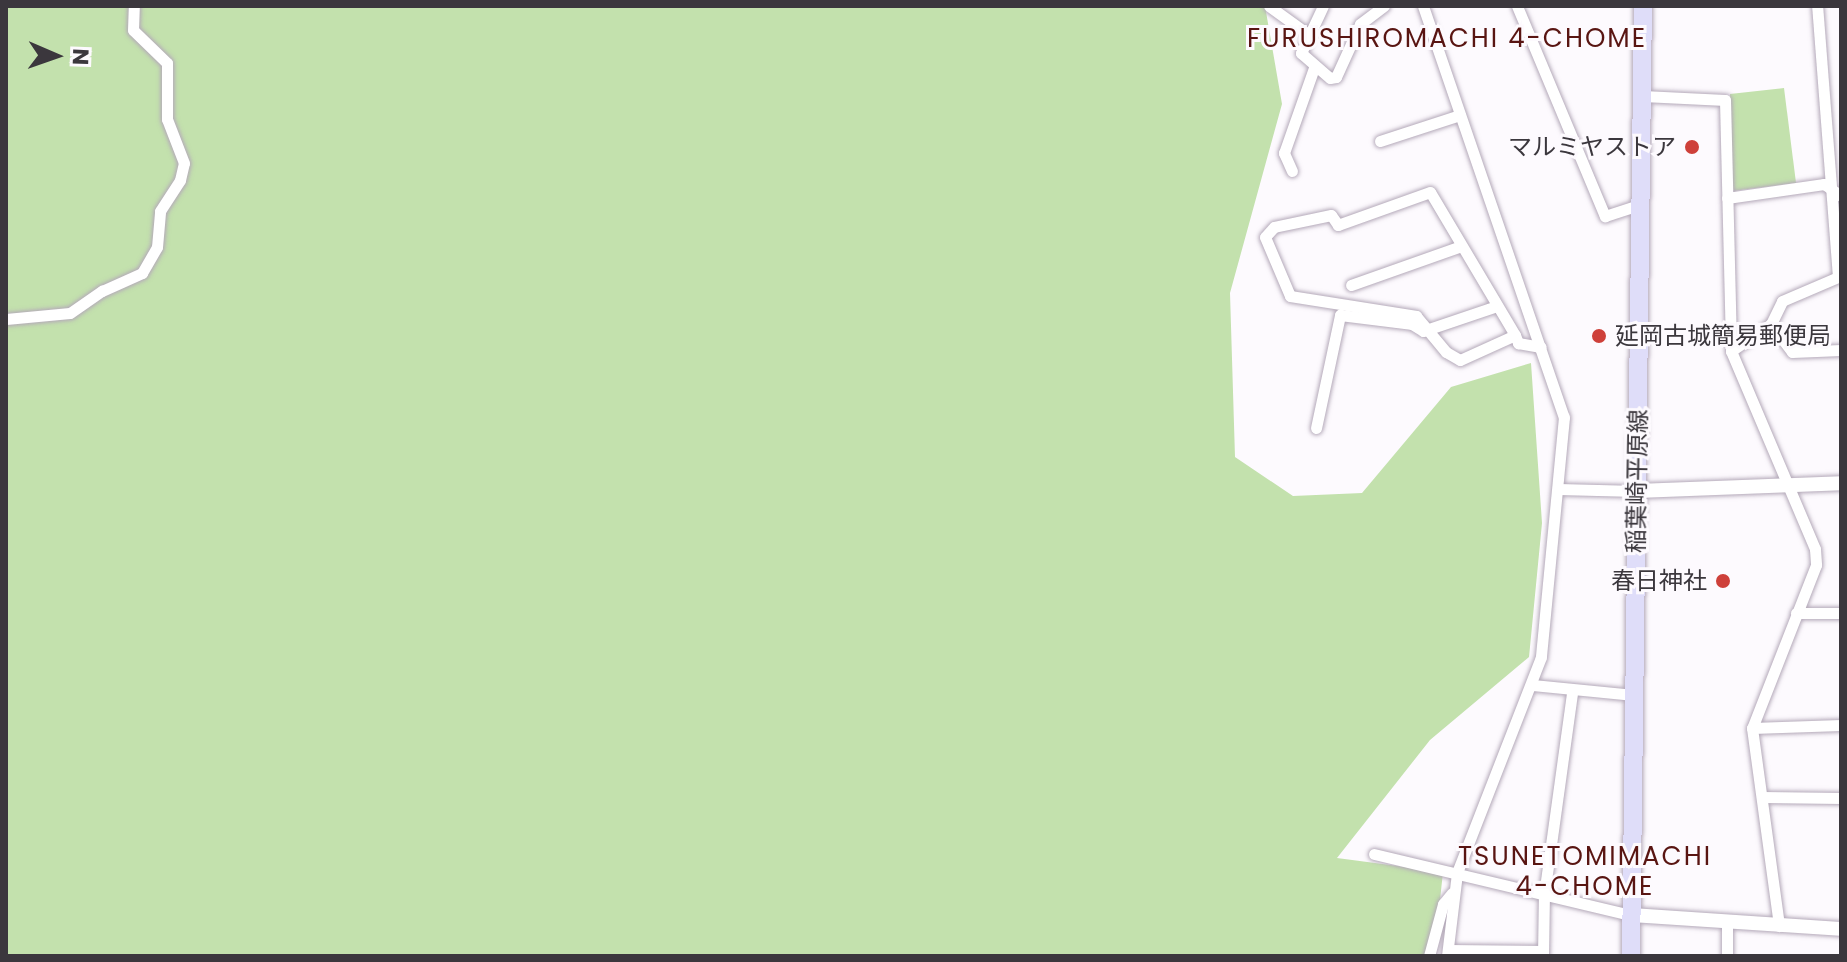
<!DOCTYPE html>
<html>
<head>
<meta charset="utf-8">
<style>
  body { margin:0 }
  #map { position:relative; width:1847px; height:962px; overflow:hidden; background:#fdfafe; font-family:Poppins,"Noto Sans JP",sans-serif }
  div>[style] { position:absolute }
  .green>* { inset:0; background:#c3e1ad }
  .roads { filter:drop-shadow(0 0 2px #b4a9b9) drop-shadow(0 0 2px #b4a9b9) }
  .minor>* { height:11px; margin:-5.5px; padding:0 5.5px; transform-origin:5.5px; border-radius:5.5px; background:#fff }
  .tertiary>* { height:14px; margin:-7px; padding:0 7px; transform-origin:7px; border-radius:7px; background:#fff }
  .primary>* { height:18px; margin:-9px; padding:0 9px; transform-origin:9px; border-radius:9px; background:#dfddf9 }
  .dots>* { width:22px; height:22px; translate:-50% -50%; box-sizing:border-box; border:4px solid #fdfafe; border-radius:50% }
  span { translate:-50% -50%; white-space:nowrap; text-align:center; line-height:1.15; -webkit-text-stroke:6px #fdfafe; paint-order:stroke }
  .poi-label { font-size:24px; color:#3b373d }
  .right { translate:-100% -50%; text-align:right }
  .left { translate:0 -50%; text-align:left }
  .street-label { font-size:24px; color:#3b373d }
  .neighbourhood-label { font-size:26px; color:#591512; letter-spacing:2px }
  .frame { position:absolute; inset:0; border:8px solid #3b373d; pointer-events:none }
  .north { position:absolute; left:16px; top:16px; width:80px; height:80px; -webkit-text-stroke:6px #fdfafe; paint-order:stroke; rotate:92deg; font-size:22px; font-weight:700; line-height:32px; text-align:center; color:#3b373d }
  .north::after { content:''; display:block; margin:auto; width:28px; height:36px; background:#3b373d; clip-path:polygon(50% 0,100% 100%,50% 72%,0 100%) }
</style>
</head>
<body>
<div id="map">
  <div class="green">
    <i style="clip-path:polygon(6px 6px,1265px 6px,1282px 104px,1230px 293px,1235px 457px,1293px 496px,1362px 493px,1451px 387px,1531px 363px,1542px 523px,1529px 657px,1430px 740px,1337px 858px,1443px 872px,1434px 956px,6px 956px)"></i>
    <i style="clip-path:polygon(1784px 88px,1796px 183px,1732px 191px,1730px 94px)"></i>
  </div>
  <div class="roads">
    <div class="minor">
      <i style="left:1269px;top:6px;width:49px;rotate:35.9deg"></i>
      <i style="left:1323px;top:6px;width:52px;rotate:115.1deg"></i>
      <i style="left:1301px;top:53px;width:38px;rotate:41deg"></i>
      <i style="left:1330px;top:78px;width:6px;rotate:-9deg"></i>
      <i style="left:1336px;top:77px;width:58px;rotate:-65.6deg"></i>
      <i style="left:1360px;top:24px;width:30px;rotate:-37deg"></i>
      <i style="left:1423px;top:6px;width:435px;rotate:71.1deg"></i>
      <i style="left:1564px;top:417px;width:241px;rotate:95.5deg"></i>
      <i style="left:1541px;top:657px;width:232px;rotate:111.3deg"></i>
      <i style="left:1457px;top:873px;width:84px;rotate:96.9deg"></i>
      <i style="left:1517px;top:6px;width:228px;rotate:67.3deg"></i>
      <i style="left:1605px;top:216px;width:38px;rotate:-18deg"></i>
      <i style="left:1643px;top:96px;width:82px;rotate:2.8deg"></i>
      <i style="left:1725px;top:100px;width:251px;rotate:88.6deg"></i>
      <i style="left:1731px;top:351px;width:215px;rotate:67deg"></i>
      <i style="left:1815px;top:549px;width:16px;rotate:86deg"></i>
      <i style="left:1816px;top:565px;width:175px;rotate:111.4deg"></i>
      <i style="left:1752px;top:728px;width:200px;rotate:82.2deg"></i>
      <i style="left:1380px;top:141px;width:84px;rotate:-18deg"></i>
      <i style="left:1292px;top:171px;width:20px;rotate:-114deg"></i>
      <i style="left:1284px;top:153px;width:90px;rotate:-70.6deg"></i>
      <i style="left:1727px;top:198px;width:98px;rotate:-8.2deg"></i>
      <i style="left:1824px;top:184px;width:21px;rotate:35deg"></i>
      <i style="left:1351px;top:285px;width:117px;rotate:-19.5deg"></i>
      <i style="left:6px;top:319px;width:64px;rotate:-5.4deg"></i>
      <i style="left:70px;top:313px;width:39px;rotate:-35deg"></i>
      <i style="left:102px;top:291px;width:44px;rotate:-24.2deg"></i>
      <i style="left:142px;top:273px;width:30px;rotate:-60deg"></i>
      <i style="left:157px;top:247px;width:36px;rotate:-85deg"></i>
      <i style="left:160px;top:211px;width:37px;rotate:-57deg"></i>
      <i style="left:180px;top:180px;width:17px;rotate:-77deg"></i>
      <i style="left:184px;top:163px;width:47px;rotate:-111.1deg"></i>
      <i style="left:167px;top:119px;width:56px;rotate:-90deg"></i>
      <i style="left:167px;top:63px;width:47px;rotate:-135.9deg"></i>
      <i style="left:133px;top:30px;width:24px;rotate:-88deg"></i>
      <i style="left:1771px;top:324px;width:35px;rotate:53deg"></i>
      <i style="left:1792px;top:352px;width:49px;rotate:-2.3deg"></i>
      <i style="left:1515px;top:335px;width:166px;rotate:-120.7deg"></i>
      <i style="left:1430px;top:192px;width:98px;rotate:160.3deg"></i>
      <i style="left:1338px;top:225px;width:12px;rotate:-125deg"></i>
      <i style="left:1331px;top:215px;width:58px;rotate:168.1deg"></i>
      <i style="left:1274px;top:227px;width:13px;rotate:132deg"></i>
      <i style="left:1265px;top:237px;width:64px;rotate:67deg"></i>
      <i style="left:1290px;top:296px;width:128px;rotate:9deg"></i>
      <i style="left:1416px;top:316px;width:47px;rotate:50.2deg"></i>
      <i style="left:1446px;top:352px;width:16px;rotate:30deg"></i>
      <i style="left:1460px;top:360px;width:60px;rotate:-24.4deg"></i>
      <i style="left:1515px;top:335px;width:9px;rotate:69deg"></i>
      <i style="left:1518px;top:343px;width:23px;rotate:10deg"></i>
      <i style="left:1731px;top:351px;width:48px;rotate:-34deg"></i>
      <i style="left:1771px;top:324px;width:25px;rotate:-64deg"></i>
      <i style="left:1782px;top:301px;width:61px;rotate:-23.2deg"></i>
      <i style="left:1838px;top:277px;width:272px;rotate:-94.4deg"></i>
      <i style="left:1316px;top:428px;width:116px;rotate:-78deg"></i>
      <i style="left:1340px;top:315px;width:73px;rotate:7.1deg"></i>
      <i style="left:1412px;top:324px;width:13px;rotate:32deg"></i>
      <i style="left:1423px;top:331px;width:78px;rotate:-18.7deg"></i>
      <i style="left:1558px;top:489px;width:79px;rotate:1.5deg"></i>
      <i style="left:1796px;top:613px;width:45px"></i>
      <i style="left:1533px;top:685px;width:101px;rotate:5.7deg"></i>
      <i style="left:1752px;top:728px;width:89px;rotate:-1.9deg"></i>
      <i style="left:1762px;top:797px;width:79px;rotate:0.7deg"></i>
      <i style="left:1374px;top:854px;width:264px;rotate:13.4deg"></i>
      <i style="left:1727px;top:922px;width:34px;rotate:90deg"></i>
      <i style="left:1448px;top:950px;width:95px;rotate:0.6deg"></i>
      <i style="left:1429px;top:956px;width:54px;rotate:-74.9deg"></i>
      <i style="left:1443px;top:904px;width:14px;rotate:-51deg"></i>
      <i style="left:1543px;top:956px;width:61px;rotate:-89.1deg"></i>
      <i style="left:1544px;top:895px;width:205px;rotate:-82.1deg"></i>
    </div>
    <div class="tertiary">
      <i style="left:1637px;top:491px;width:204px;rotate:-2.2deg"></i>
      <i style="left:1631px;top:915px;width:210px;rotate:3.8deg"></i>
    </div>
    <div class="primary">
      <i style="left:1631px;top:956px;width:950px;rotate:-89.28deg"></i>
    </div>
  </div>
  <div class="dots">
    <i style="left:1692px;top:147px;background:#ce403a"></i>
    <i style="left:1599px;top:336px;background:#ce403a"></i>
    <i style="left:1723px;top:581px;background:#ce403a"></i>
  </div>
  <div class="poi-label">
    <span class="right" style="left:1676px;top:147px">マルミヤストア</span>
    <span class="left" style="left:1615px;top:336px">延岡古城簡易郵便局</span>
    <span class="right" style="left:1707px;top:581px">春日神社</span>
  </div>
  <div class="street-label">
    <span style="left:1637px;top:481px;rotate:-89deg">稲葉崎平原線</span>
  </div>
  <div class="neighbourhood-label">
    <span style="left:1447px;top:39px">FURUSHIROMACHI 4-CHOME</span>
    <span style="left:1585px;top:872px">TSUNETOMIMACHI<br>4-CHOME</span>
  </div>
  <div class="frame"></div>
  <div class="north">N</div>
</div>
</body>
</html>
